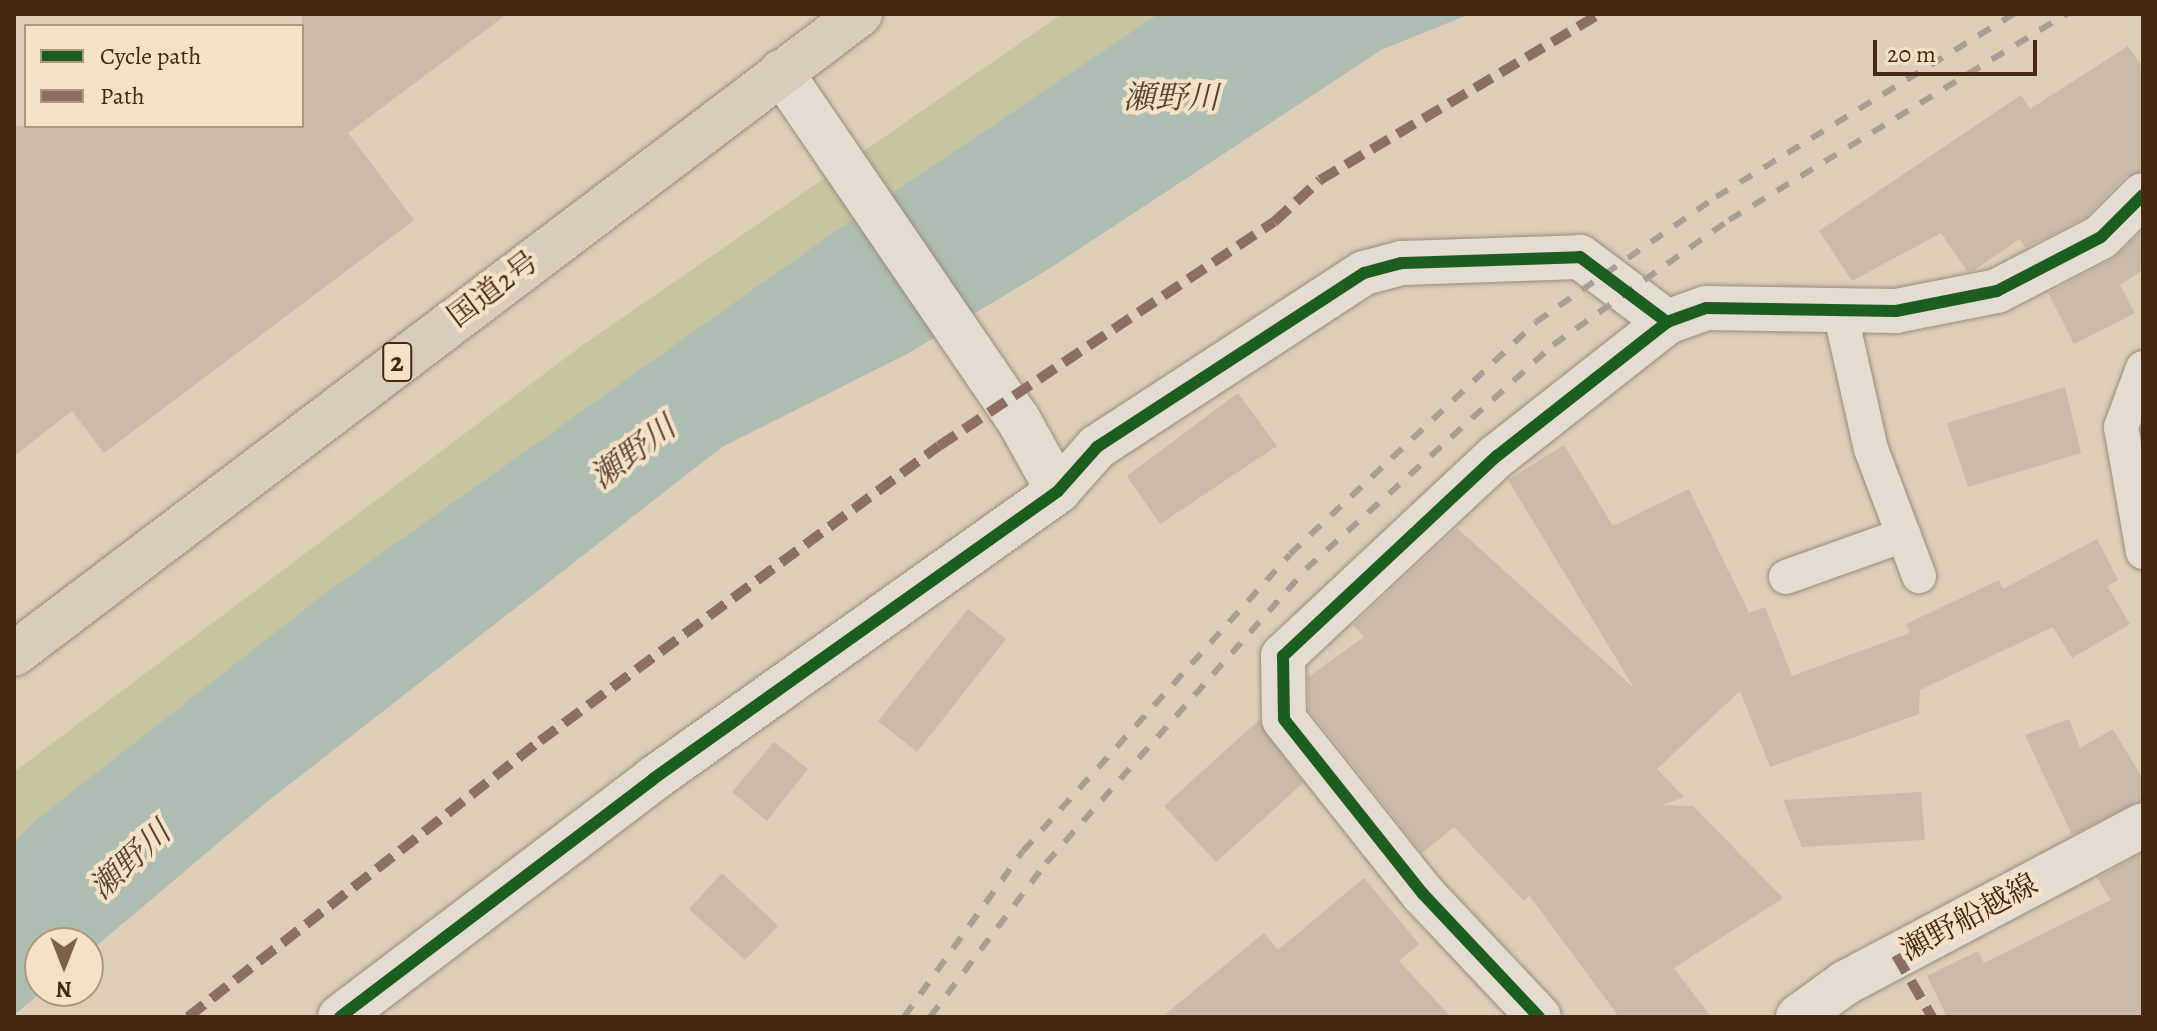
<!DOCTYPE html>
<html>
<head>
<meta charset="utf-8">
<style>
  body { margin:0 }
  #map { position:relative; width:2157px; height:1031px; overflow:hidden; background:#deceb7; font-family:Alegreya,"Noto Serif JP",serif }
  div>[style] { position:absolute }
  .green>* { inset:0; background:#c6c59f }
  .water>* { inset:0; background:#aebdb1 }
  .building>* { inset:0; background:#cbb9a9 }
  .roads { filter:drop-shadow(0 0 2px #988b7c) drop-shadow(0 0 2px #988b7c) }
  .service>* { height:34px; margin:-17px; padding:0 17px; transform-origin:17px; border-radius:17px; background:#e4dcd0 }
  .minor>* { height:44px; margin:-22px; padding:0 22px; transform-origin:22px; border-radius:22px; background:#e4dcd0 }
  .secondary>* { height:44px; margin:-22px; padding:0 22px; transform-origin:22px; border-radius:22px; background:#e4dcd0 }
  .trunk>* { height:44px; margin:-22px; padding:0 22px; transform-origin:22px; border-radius:22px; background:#d8ccbc }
  .rail>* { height:6px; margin-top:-3px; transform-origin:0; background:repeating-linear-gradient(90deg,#a89f94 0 14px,transparent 0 28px) }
  .quiet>* { height:10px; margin-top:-5px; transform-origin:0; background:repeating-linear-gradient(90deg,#8d6e63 0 20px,transparent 0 30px) }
  .cycleway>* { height:12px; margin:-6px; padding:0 6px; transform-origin:6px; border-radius:6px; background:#1b5e20 }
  span { translate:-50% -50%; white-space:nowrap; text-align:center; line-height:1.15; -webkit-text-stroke:8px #f4e1c6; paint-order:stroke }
  .shield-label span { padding:2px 6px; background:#f4e1c6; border:2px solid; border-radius:6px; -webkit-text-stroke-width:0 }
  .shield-label { font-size:28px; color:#472813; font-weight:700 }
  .street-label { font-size:30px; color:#472813 }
  .water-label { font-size:32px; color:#584432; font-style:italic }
  .frame { position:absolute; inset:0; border:16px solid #472813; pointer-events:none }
  .legend { position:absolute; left:24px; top:24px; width:280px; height:104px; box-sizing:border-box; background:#f4e1c6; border:2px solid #af977e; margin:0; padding:10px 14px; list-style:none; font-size:24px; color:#472813 }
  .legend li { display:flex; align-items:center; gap:16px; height:40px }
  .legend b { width:40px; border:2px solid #af977e }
  .north { position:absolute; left:24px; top:927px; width:80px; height:80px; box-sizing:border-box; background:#f4e1c6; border:2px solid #af977e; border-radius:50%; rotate:180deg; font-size:22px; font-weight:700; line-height:32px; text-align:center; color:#472813 }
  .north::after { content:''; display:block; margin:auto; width:28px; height:36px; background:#7c624c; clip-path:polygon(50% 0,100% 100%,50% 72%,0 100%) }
  .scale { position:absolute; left:1873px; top:40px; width:164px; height:36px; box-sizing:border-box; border:4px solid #472813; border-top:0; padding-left:10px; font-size:24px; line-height:28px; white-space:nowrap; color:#472813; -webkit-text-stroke:6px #f4e1c6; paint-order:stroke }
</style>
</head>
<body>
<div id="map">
  <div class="green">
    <i style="clip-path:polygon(1062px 14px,1158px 14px,831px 234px,324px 594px,14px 843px,14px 772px,580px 347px)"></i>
  </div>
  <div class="water">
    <i style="clip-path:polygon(1158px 14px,1470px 14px,1381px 50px,1055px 265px,907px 354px,722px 447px,263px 805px,88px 953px,88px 943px,40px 943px,43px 991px,14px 1015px,14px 843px,35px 821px,324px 594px,831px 234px)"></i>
  </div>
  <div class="building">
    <i style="clip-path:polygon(302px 14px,507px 14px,348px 133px,414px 220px,104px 453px,72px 411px,14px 456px,14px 126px,302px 126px)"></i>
    <i style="clip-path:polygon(2128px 46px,2143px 68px,2143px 171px,2125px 177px,2086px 217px,2025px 248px,2020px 239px,1974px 270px,1967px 271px,1941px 233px,1852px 281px,1819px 231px,2021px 95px,2030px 109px)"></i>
    <i style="clip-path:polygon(2143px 230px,2143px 270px,2120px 285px,2135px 313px,2074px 344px,2048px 293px,2113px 259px)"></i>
    <i style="clip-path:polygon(2065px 387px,2081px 453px,1968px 487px,1947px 423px)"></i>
    <i style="clip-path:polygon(1238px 393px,1277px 446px,1160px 524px,1127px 476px)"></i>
    <i style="clip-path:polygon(1564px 445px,1613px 526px,1689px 489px,1749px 613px,1765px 607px,1792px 676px,1910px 633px,1906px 624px,1999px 580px,2003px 589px,2097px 539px,2118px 580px,2107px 586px,2130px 624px,2072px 658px,2053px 627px,1920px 690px,1919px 714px,1770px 767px,1740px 691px,1657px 769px,1684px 797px,1662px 805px,1693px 806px,1783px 898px,1674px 968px,1711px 1017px,1619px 1017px,1529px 895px,1524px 901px,1454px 827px,1422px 853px,1309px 710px,1308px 677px,1364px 637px,1353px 625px,1457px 528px,1634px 688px,1508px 480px)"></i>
    <i style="clip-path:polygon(968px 609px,1006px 639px,917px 752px,878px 721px)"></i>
    <i style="clip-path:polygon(2069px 719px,2080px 748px,2113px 729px,2143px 779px,2143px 800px,2072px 835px,2025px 735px)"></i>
    <i style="clip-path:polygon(1259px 720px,1303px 783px,1216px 862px,1164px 806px)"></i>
    <i style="clip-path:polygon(774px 742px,808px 769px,767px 821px,732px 792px)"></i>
    <i style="clip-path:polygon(1921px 792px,1925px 840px,1802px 847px,1783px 800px)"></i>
    <i style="clip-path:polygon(2143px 853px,2143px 1017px,1947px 1017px,1927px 976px,1978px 951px,1984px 963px,2111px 900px,2097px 878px)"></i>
    <i style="clip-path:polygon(722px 873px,778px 926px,745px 960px,689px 909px)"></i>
    <i style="clip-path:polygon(1364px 878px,1419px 944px,1399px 961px,1451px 1017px,1162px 1017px,1264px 933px,1278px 950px)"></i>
  </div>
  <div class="roads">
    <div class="service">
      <i style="left:1841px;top:316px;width:136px;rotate:77.3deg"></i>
      <i style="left:1871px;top:449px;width:136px;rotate:69.3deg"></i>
      <i style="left:2143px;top:368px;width:63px;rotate:110.4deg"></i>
      <i style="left:2121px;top:427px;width:127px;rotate:80deg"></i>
      <i style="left:1786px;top:577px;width:125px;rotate:-19.6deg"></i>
    </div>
    <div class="minor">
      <i style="left:781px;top:72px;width:420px;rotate:55.7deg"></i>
      <i style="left:1018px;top:419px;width:82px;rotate:60.9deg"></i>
      <i style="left:340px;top:1017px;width:393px;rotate:-37.2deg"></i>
      <i style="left:653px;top:779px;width:497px;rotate:-35.4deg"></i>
      <i style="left:1058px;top:491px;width:59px;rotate:-48.4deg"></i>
      <i style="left:1097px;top:447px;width:319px;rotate:-33.1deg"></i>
      <i style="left:1364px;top:273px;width:39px;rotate:-15deg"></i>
      <i style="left:1402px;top:263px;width:178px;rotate:-1.9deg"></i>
      <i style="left:1580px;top:257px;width:109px;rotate:36.8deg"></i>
      <i style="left:1539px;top:1017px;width:169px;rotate:-133.3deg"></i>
      <i style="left:1423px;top:894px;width:223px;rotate:-128.5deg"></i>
      <i style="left:1284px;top:719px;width:63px;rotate:-90.9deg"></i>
      <i style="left:1283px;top:656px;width:293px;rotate:-43.1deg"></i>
      <i style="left:1497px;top:456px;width:216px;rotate:-38.2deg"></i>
      <i style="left:1667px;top:322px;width:41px;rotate:-19.7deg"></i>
      <i style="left:1706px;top:308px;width:190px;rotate:0.9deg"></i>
      <i style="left:1896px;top:311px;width:103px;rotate:-11.2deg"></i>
      <i style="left:1997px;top:291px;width:117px;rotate:-27.4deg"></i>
      <i style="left:2101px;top:237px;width:59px;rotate:-45deg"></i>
    </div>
    <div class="secondary">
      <i style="left:1798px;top:1017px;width:58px;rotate:-35.9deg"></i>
      <i style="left:1845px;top:983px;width:337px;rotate:-27.9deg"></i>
    </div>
    <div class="trunk">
      <i style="left:14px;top:654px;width:1061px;rotate:-37.11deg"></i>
    </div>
  </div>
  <div class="rail">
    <i style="left:904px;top:1017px;width:204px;rotate:-54.4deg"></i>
    <i style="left:1023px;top:851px;width:399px;rotate:-48deg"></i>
    <i style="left:1290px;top:554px;width:338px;rotate:-43.3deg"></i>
    <i style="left:1536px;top:322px;width:219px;rotate:-34.8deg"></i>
    <i style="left:1716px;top:197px;width:350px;rotate:-31.6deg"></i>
    <i style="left:930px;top:1017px;width:193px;rotate:-53deg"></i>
    <i style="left:1046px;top:863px;width:392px;rotate:-48.5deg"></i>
    <i style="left:1306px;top:569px;width:333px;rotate:-42.2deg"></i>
    <i style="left:1553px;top:345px;width:216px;rotate:-35.4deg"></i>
    <i style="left:1729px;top:220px;width:396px;rotate:-31.4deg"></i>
  </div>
  <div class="quiet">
    <i style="left:1896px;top:955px;width:72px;rotate:59.9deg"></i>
    <i style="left:188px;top:1017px;width:447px;rotate:-38.1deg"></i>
    <i style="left:540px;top:741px;width:496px;rotate:-36.5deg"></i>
    <i style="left:939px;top:446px;width:403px;rotate:-33.8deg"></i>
    <i style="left:1274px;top:222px;width:62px;rotate:-42.4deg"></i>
    <i style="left:1320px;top:180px;width:326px;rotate:-30.7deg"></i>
  </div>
  <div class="cycleway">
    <i style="left:340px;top:1017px;width:393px;rotate:-37.2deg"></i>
    <i style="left:653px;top:779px;width:497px;rotate:-35.4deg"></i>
    <i style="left:1058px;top:491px;width:59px;rotate:-48.4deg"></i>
    <i style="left:1097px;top:447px;width:319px;rotate:-33.1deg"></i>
    <i style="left:1364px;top:273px;width:39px;rotate:-15deg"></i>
    <i style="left:1402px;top:263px;width:178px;rotate:-1.9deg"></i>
    <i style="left:1580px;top:257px;width:109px;rotate:36.8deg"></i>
    <i style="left:1539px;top:1017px;width:169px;rotate:-133.3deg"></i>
    <i style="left:1423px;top:894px;width:223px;rotate:-128.5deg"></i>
    <i style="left:1284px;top:719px;width:63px;rotate:-90.9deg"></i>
    <i style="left:1283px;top:656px;width:293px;rotate:-43.1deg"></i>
    <i style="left:1497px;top:456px;width:216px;rotate:-38.2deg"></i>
    <i style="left:1667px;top:322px;width:41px;rotate:-19.7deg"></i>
    <i style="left:1706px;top:308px;width:190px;rotate:0.9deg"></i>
    <i style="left:1896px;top:311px;width:103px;rotate:-11.2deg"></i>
    <i style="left:1997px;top:291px;width:117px;rotate:-27.4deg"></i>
    <i style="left:2101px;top:237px;width:59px;rotate:-45deg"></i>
  </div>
  <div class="shield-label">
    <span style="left:397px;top:362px">2</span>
  </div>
  <div class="street-label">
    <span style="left:493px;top:289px;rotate:-37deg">国道2号</span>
    <span style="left:1969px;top:917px;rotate:-28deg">瀬野船越線</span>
  </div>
  <div class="water-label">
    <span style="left:1171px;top:97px">瀬野川</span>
    <span style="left:633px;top:452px;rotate:-37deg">瀬野川</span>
    <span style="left:130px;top:860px;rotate:-43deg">瀬野川</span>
  </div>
  <div class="frame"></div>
  <ul class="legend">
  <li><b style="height:10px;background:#1b5e20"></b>Cycle path</li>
  <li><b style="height:10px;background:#8d6e63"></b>Path</li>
  </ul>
  <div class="north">N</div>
  <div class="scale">20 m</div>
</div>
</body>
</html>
